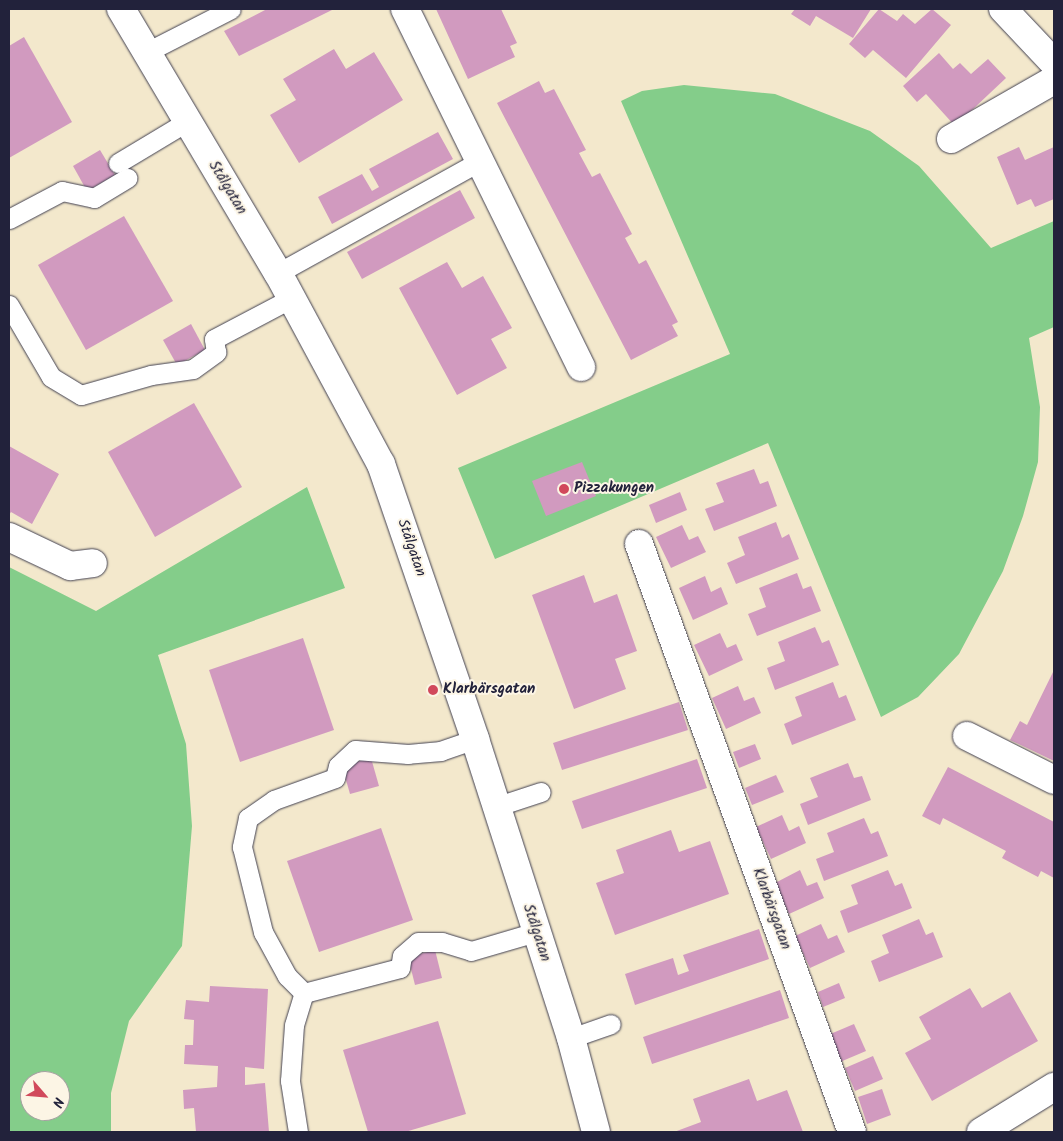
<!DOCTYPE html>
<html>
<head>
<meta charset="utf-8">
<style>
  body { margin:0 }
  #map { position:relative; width:1063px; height:1141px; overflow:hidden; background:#f3e8cc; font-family:Kalam,sans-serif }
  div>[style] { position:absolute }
  .green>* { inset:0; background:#84cd8a }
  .building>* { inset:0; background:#d19abf }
  .roads { filter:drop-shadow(0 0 1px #414051) drop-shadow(0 0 1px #414051) }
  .lane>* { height:19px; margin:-9.5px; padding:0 9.5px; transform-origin:9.5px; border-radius:9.5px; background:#fff }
  .street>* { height:28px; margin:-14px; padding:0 14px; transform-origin:14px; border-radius:14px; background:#fff }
  .dots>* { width:14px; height:14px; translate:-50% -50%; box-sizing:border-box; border:2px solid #fcf5e5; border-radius:50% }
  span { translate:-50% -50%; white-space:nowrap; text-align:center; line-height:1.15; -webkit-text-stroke:4px #fcf5e5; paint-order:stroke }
  .street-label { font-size:15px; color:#22223b }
  .poi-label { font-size:15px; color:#22223b; font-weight:700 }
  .left { translate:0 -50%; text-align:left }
  .frame { position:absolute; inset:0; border:10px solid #22223b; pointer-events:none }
  .north { position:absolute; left:20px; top:1071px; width:50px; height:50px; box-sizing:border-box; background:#fcf5e5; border:1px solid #a5a1a1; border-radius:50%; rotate:117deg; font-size:14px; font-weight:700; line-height:20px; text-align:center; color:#22223b }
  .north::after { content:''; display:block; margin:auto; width:18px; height:22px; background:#d1495b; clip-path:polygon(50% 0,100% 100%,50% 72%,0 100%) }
</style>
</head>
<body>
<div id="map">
  <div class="green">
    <i style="clip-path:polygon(684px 85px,775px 94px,870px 131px,919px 166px,991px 248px,1054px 221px,1054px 327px,1029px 338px,1040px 407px,1038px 462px,1023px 516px,1003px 571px,959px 654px,918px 697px,881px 717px,768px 443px,495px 559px,458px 468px,730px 354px,621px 101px,642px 91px)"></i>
    <i style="clip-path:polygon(evenodd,307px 487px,345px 588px,158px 655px,186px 744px,192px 826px,182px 946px,129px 1021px,111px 1093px,111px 1132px,9px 1132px,9px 567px,96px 611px,307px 487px,30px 1081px,60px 1081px,60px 1111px,30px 1111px,30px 1081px)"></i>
  </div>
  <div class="building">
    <i style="clip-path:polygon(267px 9px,334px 9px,239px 56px,224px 31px)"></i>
    <i style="clip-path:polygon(436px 9px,501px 9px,517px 43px,510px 46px,515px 57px,468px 79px)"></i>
    <i style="clip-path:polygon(795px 9px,871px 9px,853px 38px,816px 16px,810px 26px,791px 14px)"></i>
    <i style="clip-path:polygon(879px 9px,897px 21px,903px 14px,915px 24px,932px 9px,951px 25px,906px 78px,873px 50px,865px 58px,849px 44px)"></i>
    <i style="clip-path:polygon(24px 37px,72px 122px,9px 158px,9px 46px)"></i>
    <i style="clip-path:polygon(334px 49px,346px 69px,374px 52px,403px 100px,299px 163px,270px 115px,296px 100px,283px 79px)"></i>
    <i style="clip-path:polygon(939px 53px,953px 69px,960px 63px,971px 74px,988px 59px,1006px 78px,955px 126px,926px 94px,917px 102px,903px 86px)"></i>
    <i style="clip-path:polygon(539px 81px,545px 93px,554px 89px,586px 150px,579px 153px,592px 177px,600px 173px,632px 234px,625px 238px,639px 264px,646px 260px,678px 322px,672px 325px,678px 336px,631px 360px,497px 103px)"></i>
    <i style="clip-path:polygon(438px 132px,453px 159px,332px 224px,318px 197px,362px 174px,372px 191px,379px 187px,369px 169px)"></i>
    <i style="clip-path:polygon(1019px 147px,1025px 160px,1054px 147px,1054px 199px,1035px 207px,1031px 199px,1017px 205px,997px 157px)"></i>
    <i style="clip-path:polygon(100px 150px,115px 175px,87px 191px,73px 166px)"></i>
    <i style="clip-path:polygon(460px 190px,475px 218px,362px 279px,347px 252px)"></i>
    <i style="clip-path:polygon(124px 216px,173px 301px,86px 350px,38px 265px)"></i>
    <i style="clip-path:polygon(447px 262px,462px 288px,483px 276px,512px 328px,491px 339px,507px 368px,457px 395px,399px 288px)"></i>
    <i style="clip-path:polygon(191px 324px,205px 350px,177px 365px,163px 340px)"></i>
    <i style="clip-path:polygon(194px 403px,242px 487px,155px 537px,108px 452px)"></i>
    <i style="clip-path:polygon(9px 446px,59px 474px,32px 524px,11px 512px,9px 515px)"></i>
    <i style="clip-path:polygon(582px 462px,596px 496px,546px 516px,532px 481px)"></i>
    <i style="clip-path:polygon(754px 469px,760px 484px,768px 481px,777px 506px,714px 531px,705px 509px,724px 502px,716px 483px)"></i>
    <i style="clip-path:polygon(680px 492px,687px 510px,656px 523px,649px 505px)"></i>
    <i style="clip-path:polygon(776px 522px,782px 538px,789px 534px,799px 559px,736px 584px,727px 563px,745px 555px,738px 537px)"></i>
    <i style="clip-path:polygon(682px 525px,689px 540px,698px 536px,706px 552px,671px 568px,656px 537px)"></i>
    <i style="clip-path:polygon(797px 573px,803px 589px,811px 586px,821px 611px,757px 636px,748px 614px,766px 607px,759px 588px)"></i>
    <i style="clip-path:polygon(584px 575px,594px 603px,617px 594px,637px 651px,615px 659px,626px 689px,574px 709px,532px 595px)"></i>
    <i style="clip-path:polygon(705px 576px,711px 592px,721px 587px,728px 604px,693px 620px,679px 588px)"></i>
    <i style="clip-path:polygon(815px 627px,822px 643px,829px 640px,839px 665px,775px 690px,767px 668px,785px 661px,778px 642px)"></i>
    <i style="clip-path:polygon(720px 633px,727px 648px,736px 644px,743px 660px,709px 676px,694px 645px)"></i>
    <i style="clip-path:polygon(303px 638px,334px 730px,240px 762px,209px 670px)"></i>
    <i style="clip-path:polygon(1054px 670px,1054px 761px,1010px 740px,1020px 721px,1027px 725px)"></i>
    <i style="clip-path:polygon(833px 682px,839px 698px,846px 695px,856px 720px,792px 745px,784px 724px,802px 716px,795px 697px)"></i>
    <i style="clip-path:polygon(738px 686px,744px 701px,754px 697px,761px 713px,726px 729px,712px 698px)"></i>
    <i style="clip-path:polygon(679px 702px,688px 730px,562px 770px,553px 743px)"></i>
    <i style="clip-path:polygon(755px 744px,761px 759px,739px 768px,733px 752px)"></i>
    <i style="clip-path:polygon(371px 758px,379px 786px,350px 794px,342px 766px)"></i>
    <i style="clip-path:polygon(697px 759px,707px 788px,582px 829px,572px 801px)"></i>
    <i style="clip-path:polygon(848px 763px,854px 778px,862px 776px,871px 800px,808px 825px,800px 804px,818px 797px,810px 778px)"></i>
    <i style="clip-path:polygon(948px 767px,1054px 822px,1054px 878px,1041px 871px,1038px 877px,1002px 858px,1006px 851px,943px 818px,940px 825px,922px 816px)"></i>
    <i style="clip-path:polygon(776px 775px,784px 792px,752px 805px,745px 788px)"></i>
    <i style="clip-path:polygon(782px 815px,789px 831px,799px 826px,806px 843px,771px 859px,756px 827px)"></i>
    <i style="clip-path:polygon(864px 818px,871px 834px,878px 831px,888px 856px,824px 881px,816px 859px,834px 852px,827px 833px)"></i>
    <i style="clip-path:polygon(381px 828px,413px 920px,319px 952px,287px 861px)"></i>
    <i style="clip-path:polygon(671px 830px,679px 852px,710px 841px,729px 894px,615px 935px,596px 883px,624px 873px,616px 850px)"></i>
    <i style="clip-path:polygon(800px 870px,807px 886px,817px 882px,824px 898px,789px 914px,775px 883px)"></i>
    <i style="clip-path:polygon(888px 870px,895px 886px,902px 883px,912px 908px,848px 933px,840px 911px,858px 904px,851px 885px)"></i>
    <i style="clip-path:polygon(919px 919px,926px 935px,933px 932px,943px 957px,879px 982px,871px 961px,889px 953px,882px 935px)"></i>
    <i style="clip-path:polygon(821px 924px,828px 939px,837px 935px,845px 952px,810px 968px,795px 936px)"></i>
    <i style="clip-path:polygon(759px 929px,769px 959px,635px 1005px,625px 974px,673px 958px,678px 975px,689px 971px,683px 955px)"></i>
    <i style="clip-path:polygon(435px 950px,442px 978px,415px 985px,408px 957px)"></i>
    <i style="clip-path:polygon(839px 983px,845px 998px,823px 1007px,818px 992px)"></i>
    <i style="clip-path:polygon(210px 986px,268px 989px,264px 1069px,245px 1067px,245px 1085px,265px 1083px,269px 1132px,196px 1132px,194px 1108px,184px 1109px,183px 1090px,217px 1087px,218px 1066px,184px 1064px,185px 1045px,193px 1045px,194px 1020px,184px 1019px,186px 1000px,209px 1002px)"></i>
    <i style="clip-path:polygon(970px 988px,982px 1008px,1010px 992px,1038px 1041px,932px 1101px,905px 1053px,931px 1039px,919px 1017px)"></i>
    <i style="clip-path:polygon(780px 990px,789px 1018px,652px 1064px,643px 1037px)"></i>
    <i style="clip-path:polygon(438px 1021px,466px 1114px,405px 1132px,368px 1132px,343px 1050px)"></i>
    <i style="clip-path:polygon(854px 1024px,866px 1051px,840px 1062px,828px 1035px)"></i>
    <i style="clip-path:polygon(873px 1056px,883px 1079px,855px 1091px,845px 1068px)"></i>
    <i style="clip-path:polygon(749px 1079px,757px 1101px,787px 1090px,803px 1132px,674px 1132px,701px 1122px,693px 1099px)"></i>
    <i style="clip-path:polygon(882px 1089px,891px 1115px,867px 1124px,858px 1097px)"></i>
  </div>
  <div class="roads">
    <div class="lane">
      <i style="left:147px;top:52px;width:94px;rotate:-27.1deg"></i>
      <i style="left:118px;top:163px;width:82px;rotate:-31deg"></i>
      <i style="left:9px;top:219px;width:60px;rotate:-27.8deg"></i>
      <i style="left:62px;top:191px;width:33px;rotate:12deg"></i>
      <i style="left:94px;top:198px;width:39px;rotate:-31deg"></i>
      <i style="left:278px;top:273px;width:229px;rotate:-29deg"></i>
      <i style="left:9px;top:305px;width:83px;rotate:59.7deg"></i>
      <i style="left:51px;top:377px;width:35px;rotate:31deg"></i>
      <i style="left:81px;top:395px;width:73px;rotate:-15.9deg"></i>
      <i style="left:151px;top:375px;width:42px;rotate:-8.1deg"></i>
      <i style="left:193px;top:369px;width:29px;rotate:-36deg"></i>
      <i style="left:216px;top:352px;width:13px;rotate:-99deg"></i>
      <i style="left:214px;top:339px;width:86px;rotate:-27.8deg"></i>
      <i style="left:475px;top:739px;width:36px;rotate:161deg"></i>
      <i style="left:441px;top:751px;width:33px;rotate:175deg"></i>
      <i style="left:408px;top:754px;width:53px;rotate:-175.7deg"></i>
      <i style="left:355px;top:750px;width:23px;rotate:137deg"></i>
      <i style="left:338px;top:766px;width:12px;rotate:104deg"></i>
      <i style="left:335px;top:778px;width:65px;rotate:160.2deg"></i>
      <i style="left:274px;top:800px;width:32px;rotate:145deg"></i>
      <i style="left:248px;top:818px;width:30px;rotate:102deg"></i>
      <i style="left:242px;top:847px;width:88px;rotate:76.1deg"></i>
      <i style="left:263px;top:932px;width:50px;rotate:61.4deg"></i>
      <i style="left:287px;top:976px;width:24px;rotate:45deg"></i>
      <i style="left:304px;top:993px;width:99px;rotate:-14.6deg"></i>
      <i style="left:400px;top:968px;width:12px;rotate:-81deg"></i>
      <i style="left:402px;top:956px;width:21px;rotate:-41deg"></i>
      <i style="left:418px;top:942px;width:24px"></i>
      <i style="left:442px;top:942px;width:30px;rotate:17deg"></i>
      <i style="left:471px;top:951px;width:68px;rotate:-16.3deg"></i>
      <i style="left:495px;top:807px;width:48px;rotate:-18.1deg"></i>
      <i style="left:571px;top:1038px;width:42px;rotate:-19.3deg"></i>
      <i style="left:298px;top:1132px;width:52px;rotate:-98.9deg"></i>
      <i style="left:290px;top:1081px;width:56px;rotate:-85.9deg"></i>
      <i style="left:294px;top:1025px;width:34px;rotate:-73deg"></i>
    </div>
    <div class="street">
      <i style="left:121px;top:9px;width:307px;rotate:59.3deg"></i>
      <i style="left:278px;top:273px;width:217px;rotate:61.7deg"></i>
      <i style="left:381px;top:464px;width:291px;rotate:71.1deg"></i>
      <i style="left:475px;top:739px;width:314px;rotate:72.2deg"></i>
      <i style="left:571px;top:1038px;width:97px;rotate:75.1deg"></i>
      <i style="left:405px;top:9px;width:399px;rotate:63.8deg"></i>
      <i style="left:1003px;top:9px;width:74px;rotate:46.6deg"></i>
      <i style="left:951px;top:139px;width:119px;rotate:-29.8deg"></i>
      <i style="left:9px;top:537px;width:68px;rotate:25.4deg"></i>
      <i style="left:70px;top:566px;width:23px;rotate:-7deg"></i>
      <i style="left:639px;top:544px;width:625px;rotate:70.09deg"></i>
      <i style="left:967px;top:736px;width:97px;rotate:26.8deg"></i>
      <i style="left:981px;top:1132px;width:86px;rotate:-31.7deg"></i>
    </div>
  </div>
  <div class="dots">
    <i style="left:564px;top:489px;background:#d1495b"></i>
    <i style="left:433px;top:690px;background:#d1495b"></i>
  </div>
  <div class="street-label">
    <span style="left:227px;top:188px;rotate:59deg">Stålgatan</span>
    <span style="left:411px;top:548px;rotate:71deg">Stålgatan</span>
    <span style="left:771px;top:909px;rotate:70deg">Klarbärsgatan</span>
    <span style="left:536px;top:933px;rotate:72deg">Stålgatan</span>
  </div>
  <div class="poi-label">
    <span class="left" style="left:574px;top:489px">Pizzakungen</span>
    <span class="left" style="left:443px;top:690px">Klarbärsgatan</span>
  </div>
  <div class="frame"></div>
  <div class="north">N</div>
</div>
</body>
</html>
